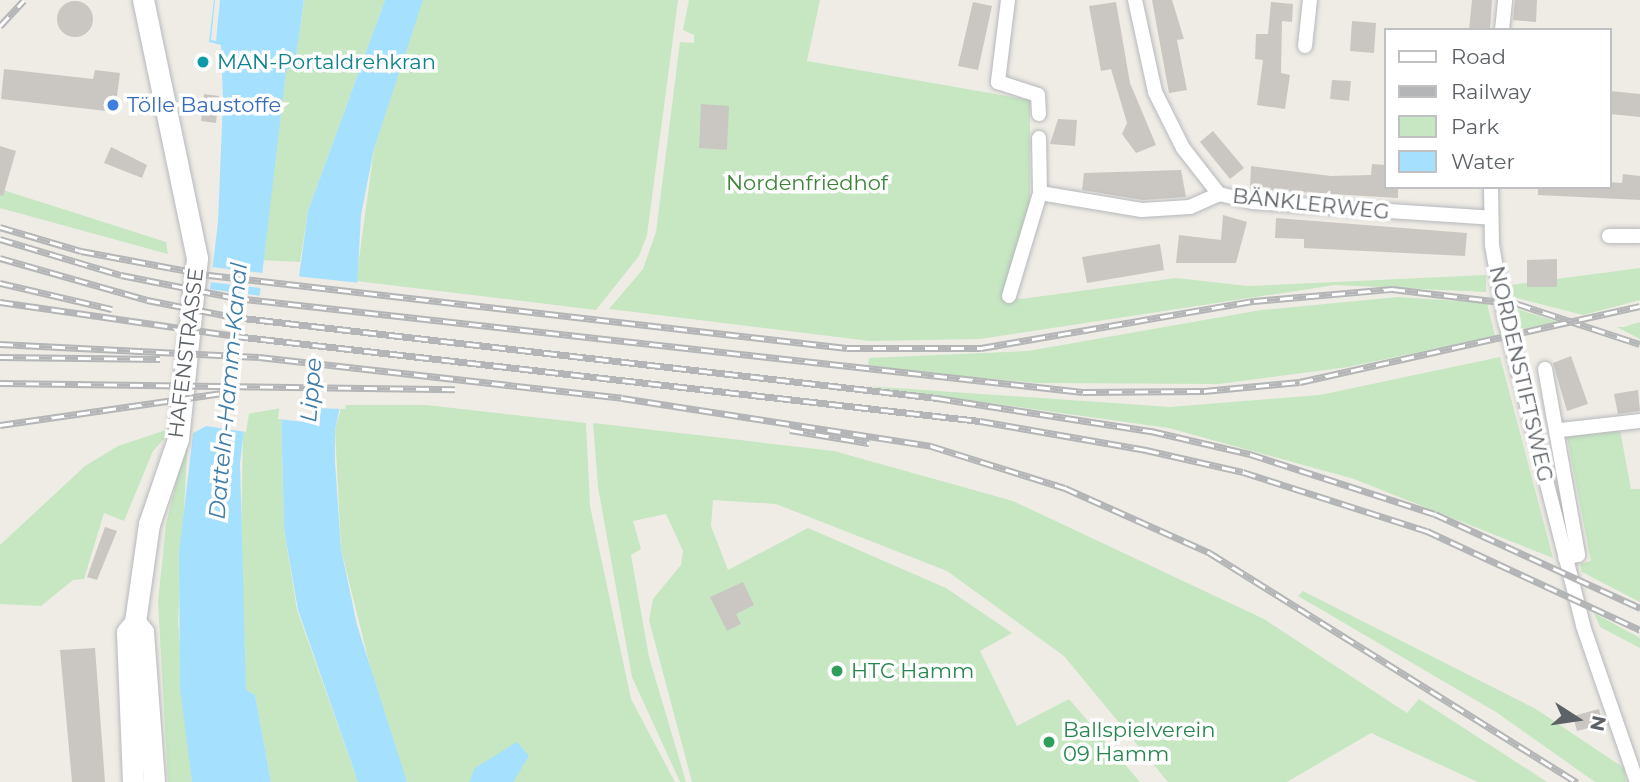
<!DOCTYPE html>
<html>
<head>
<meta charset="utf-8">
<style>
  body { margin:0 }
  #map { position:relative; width:1640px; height:782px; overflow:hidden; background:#efece5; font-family:Montserrat,sans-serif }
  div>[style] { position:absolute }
  .green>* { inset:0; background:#c6e7c2 }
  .water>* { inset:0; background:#a6e0ff }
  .pier>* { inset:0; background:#efece5 }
  .building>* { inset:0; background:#cac7c2 }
  .round { border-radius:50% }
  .roads { filter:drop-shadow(0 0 2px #b6b8bc) drop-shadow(0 0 2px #b6b8bc) }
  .street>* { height:14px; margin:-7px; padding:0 7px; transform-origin:7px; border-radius:7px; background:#fff }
  .secondary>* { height:21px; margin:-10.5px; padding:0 10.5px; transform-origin:10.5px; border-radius:10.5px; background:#fff }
  .rail>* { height:7px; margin-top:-3.5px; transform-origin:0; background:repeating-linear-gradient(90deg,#fff 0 13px,#b4b5b6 0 26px); box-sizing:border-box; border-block:2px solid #b4b5b6 }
  .dots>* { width:19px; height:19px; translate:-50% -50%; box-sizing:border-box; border:4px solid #fff; border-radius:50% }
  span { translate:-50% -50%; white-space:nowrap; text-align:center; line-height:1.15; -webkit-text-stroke:7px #fff; paint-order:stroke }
  .culture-label { font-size:21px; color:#0d838f }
  .left { translate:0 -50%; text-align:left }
  .shop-label { font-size:21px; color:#366cbe }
  .park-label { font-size:21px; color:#398535 }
  .street-label { font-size:21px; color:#5d6266 }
  .leisure-label { font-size:21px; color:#27864d }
  .water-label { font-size:23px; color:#3f7ca8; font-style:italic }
  .legend { position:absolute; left:1384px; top:28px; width:228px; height:161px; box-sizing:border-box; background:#fff; border:2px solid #bec0c2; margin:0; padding:9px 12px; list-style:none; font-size:21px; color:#5d6266 }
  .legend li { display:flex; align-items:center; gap:14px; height:35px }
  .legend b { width:35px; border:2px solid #bec0c2 }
  .north { position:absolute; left:1542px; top:684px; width:70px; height:70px; -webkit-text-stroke:5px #fff; paint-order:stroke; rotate:102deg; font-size:19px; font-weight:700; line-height:28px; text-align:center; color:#5d6266 }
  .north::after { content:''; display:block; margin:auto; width:24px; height:32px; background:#5d6266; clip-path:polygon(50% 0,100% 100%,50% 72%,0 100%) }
</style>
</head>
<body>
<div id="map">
  <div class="green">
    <i style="clip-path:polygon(304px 0,385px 0,308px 211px,300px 262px,260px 260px,286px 71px,295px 64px)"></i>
    <i style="clip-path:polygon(422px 0,678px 0,647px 235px,639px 256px,596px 310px,356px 281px,374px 149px)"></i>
    <i style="clip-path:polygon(689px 0,820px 0,807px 61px,1030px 100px,1030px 204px,1003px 295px,1021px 299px,1176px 278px,1248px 286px,1486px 275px,1486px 292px,1335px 285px,980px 339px,870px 341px,609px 309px,643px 269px,656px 232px,680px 42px,694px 43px,694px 35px,683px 30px)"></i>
    <i style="clip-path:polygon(0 189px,166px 242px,168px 254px,0 208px)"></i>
    <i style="clip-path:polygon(1640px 268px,1640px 300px,1583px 315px,1513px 297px,1511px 285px)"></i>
    <i style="clip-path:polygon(1398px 297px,1487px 303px,1495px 336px,1348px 367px,1218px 384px,1036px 383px,868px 367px,869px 358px,1028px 351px,1261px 310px)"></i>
    <i style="clip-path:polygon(1517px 309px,1559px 322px,1521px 329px)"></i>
    <i style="clip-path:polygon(1640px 322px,1640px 339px,1617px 327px,1624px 327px)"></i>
    <i style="clip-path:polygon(1500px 357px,1553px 558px,1354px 479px,1169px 428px,866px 386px,1170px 407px,1320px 395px)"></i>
    <i style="clip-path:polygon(342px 405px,426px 405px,586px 423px,590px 506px,631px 699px,675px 782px,407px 782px,384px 723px,341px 549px,335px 430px)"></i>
    <i style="clip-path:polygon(281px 408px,284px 529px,297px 610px,358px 782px,271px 782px,255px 695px,246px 690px,240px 597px,243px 429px,246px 414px)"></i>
    <i style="clip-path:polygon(593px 423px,834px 451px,1013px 501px,1264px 619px,1407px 713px,1419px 699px,1547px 782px,1478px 782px,1371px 733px,1287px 782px,1168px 782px,1064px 656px,947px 571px,776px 504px,713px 500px,711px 526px,728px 570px,808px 528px,946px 588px,1012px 633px,980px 651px,1017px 726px,1069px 699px,1140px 782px,692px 782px,649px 620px,653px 599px,681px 565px,683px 551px,666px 514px,633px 521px,641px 549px,631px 555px,649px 657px,686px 782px,680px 782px,632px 677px,598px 487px)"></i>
    <i style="clip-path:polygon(175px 427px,153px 451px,124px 521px,104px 513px,84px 579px,73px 580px,41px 606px,0 604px,0 545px,85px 466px,118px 446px)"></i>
    <i style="clip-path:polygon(1620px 430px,1631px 489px,1640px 489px,1640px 602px,1582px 572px,1580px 564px,1591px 561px,1567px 437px)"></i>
    <i style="clip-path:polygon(188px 435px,178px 622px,192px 782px,168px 782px,158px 602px,166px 524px)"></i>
    <i style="clip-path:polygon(1303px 591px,1536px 709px,1624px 768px,1626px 782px,1595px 782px,1496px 712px,1298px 596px)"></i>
    <i style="clip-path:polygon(1594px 613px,1640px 638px,1640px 648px,1600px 627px)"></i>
  </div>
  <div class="water">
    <i style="clip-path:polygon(214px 0,304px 0,295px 64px,286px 71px,240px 463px,246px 690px,255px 695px,271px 782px,192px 782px,180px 687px,179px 553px,218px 222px,223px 100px,221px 45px,209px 42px)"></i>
    <i style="clip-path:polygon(385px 0,423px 0,374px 149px,361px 215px,354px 342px,335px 430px,335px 462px,341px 549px,357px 625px,407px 782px,358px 782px,298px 610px,284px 529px,281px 408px,308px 211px)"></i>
    <i style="clip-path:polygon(517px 742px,529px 756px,513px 782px,469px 782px,475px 768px)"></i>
  </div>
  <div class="pier">
    <i style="clip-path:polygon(215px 0,220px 0,216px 41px,211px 40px)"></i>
    <i style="clip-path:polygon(211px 267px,263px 273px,261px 288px,209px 282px)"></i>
    <i style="clip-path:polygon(295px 276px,360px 283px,358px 343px,345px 409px,314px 408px,313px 423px,278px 419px)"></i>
    <i style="clip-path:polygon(208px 289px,261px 296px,249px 414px,246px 432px,206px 426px,188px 436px)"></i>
  </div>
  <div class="building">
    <i style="clip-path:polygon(1152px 0,1172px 0,1184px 39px,1177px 40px,1187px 90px,1169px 93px)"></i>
    <i style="clip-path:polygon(1472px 0,1492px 0,1490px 30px,1469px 30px)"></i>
    <i style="clip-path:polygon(1515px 0,1537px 0,1536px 22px,1513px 20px)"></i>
    <i class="round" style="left:57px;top:1px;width:36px;height:36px"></i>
    <i style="clip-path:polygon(973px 2px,992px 6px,978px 70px,958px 66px)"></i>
    <i style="clip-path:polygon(1116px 2px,1130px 83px,1156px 145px,1136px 153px,1122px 134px,1127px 123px,1111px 69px,1101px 71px,1089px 6px)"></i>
    <i style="clip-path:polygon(1271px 2px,1293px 4px,1292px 22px,1282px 21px,1281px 73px,1290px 75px,1285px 109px,1257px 105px,1263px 60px,1255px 59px,1256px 34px,1268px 34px)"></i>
    <i style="clip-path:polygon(1352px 21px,1376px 23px,1374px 53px,1350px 51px)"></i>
    <i style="clip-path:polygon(4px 69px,93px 79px,95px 70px,120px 73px,115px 112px,1px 99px)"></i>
    <i style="clip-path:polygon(1332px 80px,1351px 81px,1349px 101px,1330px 99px)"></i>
    <i style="clip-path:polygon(1610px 91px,1640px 94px,1640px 117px,1610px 114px)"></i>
    <i style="clip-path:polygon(204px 94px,219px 96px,216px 123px,201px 121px)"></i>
    <i style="clip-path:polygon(701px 104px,729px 106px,727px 150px,699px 148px)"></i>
    <i style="clip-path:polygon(1058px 119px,1077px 120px,1075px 146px,1050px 144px)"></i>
    <i style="clip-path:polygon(1213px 131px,1244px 168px,1230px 179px,1200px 142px)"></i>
    <i style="clip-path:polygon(0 146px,16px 151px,3px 196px,0 195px)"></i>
    <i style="clip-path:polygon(111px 147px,147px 165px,142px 178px,104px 163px)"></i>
    <i style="clip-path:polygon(1372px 164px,1386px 165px,1386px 187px,1398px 187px,1398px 198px,1250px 189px,1251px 166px,1331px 176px,1371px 175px)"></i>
    <i style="clip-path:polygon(1181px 170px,1186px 197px,1143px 200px,1082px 190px,1084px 173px)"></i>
    <i style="clip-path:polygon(1623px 174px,1640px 176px,1640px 200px,1538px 195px,1538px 187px,1610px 187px,1610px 182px,1622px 183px)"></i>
    <i style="clip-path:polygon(1223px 215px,1247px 222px,1236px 263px,1176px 263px,1179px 235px,1221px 240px)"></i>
    <i style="clip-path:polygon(1276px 218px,1467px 233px,1465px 256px,1304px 248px,1304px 239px,1275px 238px)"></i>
    <i style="clip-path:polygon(1160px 244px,1164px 270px,1087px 283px,1082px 257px)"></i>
    <i style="clip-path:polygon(1557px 259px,1557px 287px,1527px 287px,1527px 260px)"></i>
    <i style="clip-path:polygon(1571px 356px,1588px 404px,1567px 411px,1553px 363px)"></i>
    <i style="clip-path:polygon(1638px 390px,1640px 411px,1618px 414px,1614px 394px)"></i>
    <i style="clip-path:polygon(105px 527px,117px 531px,97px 580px,87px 577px)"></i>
    <i style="clip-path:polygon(743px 582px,754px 605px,736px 614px,741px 624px,727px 631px,710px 597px)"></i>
    <i style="clip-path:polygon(95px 648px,105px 782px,72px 782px,60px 650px)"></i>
    <i style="clip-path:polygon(1599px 709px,1603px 724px,1577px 731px,1573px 716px)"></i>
  </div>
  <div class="roads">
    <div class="street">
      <i style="left:1008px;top:0;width:83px;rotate:97deg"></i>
      <i style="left:998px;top:82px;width:42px;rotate:18deg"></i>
      <i style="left:1038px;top:95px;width:19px;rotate:87deg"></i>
      <i style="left:1135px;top:0;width:94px;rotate:77.7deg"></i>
      <i style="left:1155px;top:92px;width:63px;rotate:63.4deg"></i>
      <i style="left:1183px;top:148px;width:58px;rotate:52deg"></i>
      <i style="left:1219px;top:194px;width:35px;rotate:13deg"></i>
      <i style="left:1253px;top:202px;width:239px;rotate:3.8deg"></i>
      <i style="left:1502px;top:30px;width:30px;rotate:-84deg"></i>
      <i style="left:1305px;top:46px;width:46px;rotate:-83.8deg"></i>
      <i style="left:1491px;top:187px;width:58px;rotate:89deg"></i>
      <i style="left:1492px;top:245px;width:75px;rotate:80deg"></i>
      <i style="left:1505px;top:319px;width:317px;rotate:75.7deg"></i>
      <i style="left:1583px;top:626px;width:165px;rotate:70.9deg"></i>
      <i style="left:1040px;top:193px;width:103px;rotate:9.5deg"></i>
      <i style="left:1142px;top:210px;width:48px;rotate:-3.6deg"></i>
      <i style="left:1190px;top:207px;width:32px;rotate:-24deg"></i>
      <i style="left:1609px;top:236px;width:31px"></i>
      <i style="left:1009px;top:296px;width:108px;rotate:-73.2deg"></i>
      <i style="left:1040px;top:193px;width:55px;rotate:-91deg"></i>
      <i style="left:1545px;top:369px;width:189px;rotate:79.9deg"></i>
      <i style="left:1578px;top:555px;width:13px;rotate:167deg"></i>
      <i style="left:1561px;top:430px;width:80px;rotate:-6.5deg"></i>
    </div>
    <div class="secondary">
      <i style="left:135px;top:622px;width:13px;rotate:51deg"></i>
      <i style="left:143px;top:632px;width:150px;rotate:85.8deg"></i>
      <i style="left:133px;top:782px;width:150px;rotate:-92.3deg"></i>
      <i style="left:127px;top:632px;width:13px;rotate:-51deg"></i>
      <i style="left:135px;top:622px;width:99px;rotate:-81.9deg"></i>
      <i style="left:149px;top:524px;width:90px;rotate:-71.2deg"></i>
      <i style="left:178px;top:439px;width:182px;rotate:-84deg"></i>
      <i style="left:197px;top:258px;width:264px;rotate:-101.8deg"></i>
    </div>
  </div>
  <div class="rail">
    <i style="left:0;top:26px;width:35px;rotate:-47deg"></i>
    <i style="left:0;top:227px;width:84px;rotate:16.5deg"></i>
    <i style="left:81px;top:251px;width:130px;rotate:10.6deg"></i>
    <i style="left:209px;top:275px;width:642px;rotate:6.53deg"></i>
    <i style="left:847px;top:348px;width:134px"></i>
    <i style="left:981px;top:348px;width:277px;rotate:-9.8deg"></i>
    <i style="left:1254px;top:301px;width:139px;rotate:-5deg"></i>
    <i style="left:1392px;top:289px;width:127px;rotate:6.8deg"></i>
    <i style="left:1518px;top:304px;width:128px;rotate:18.2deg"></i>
    <i style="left:0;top:239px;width:126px;rotate:16.6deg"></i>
    <i style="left:121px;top:275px;width:117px;rotate:11.3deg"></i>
    <i style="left:236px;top:298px;width:852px;rotate:6.33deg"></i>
    <i style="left:1083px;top:392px;width:121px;rotate:-0.5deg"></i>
    <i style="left:1204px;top:391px;width:96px;rotate:-5.4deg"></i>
    <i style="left:1300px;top:382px;width:348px;rotate:-12.6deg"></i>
    <i style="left:0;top:258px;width:153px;rotate:15.9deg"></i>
    <i style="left:147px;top:300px;width:89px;rotate:11.1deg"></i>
    <i style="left:234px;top:317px;width:708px;rotate:6.57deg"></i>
    <i style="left:937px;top:398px;width:217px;rotate:8.8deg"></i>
    <i style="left:1151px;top:431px;width:102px;rotate:13.1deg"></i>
    <i style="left:1250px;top:454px;width:194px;rotate:18deg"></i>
    <i style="left:1435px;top:514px;width:226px;rotate:24.6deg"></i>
    <i style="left:0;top:283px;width:115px;rotate:13.1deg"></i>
    <i style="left:0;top:302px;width:237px;rotate:8.2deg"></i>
    <i style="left:235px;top:336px;width:750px;rotate:6.51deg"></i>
    <i style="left:980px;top:421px;width:169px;rotate:9.9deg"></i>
    <i style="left:1146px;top:450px;width:99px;rotate:12.8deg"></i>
    <i style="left:1243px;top:472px;width:193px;rotate:17.8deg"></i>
    <i style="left:1427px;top:531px;width:235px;rotate:24.9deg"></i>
    <i style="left:0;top:344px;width:259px;rotate:2.9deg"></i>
    <i style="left:259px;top:357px;width:365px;rotate:6.4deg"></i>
    <i style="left:622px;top:398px;width:313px;rotate:8.8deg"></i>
    <i style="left:931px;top:446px;width:140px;rotate:17.4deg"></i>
    <i style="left:1065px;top:488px;width:159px;rotate:24.1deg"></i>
    <i style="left:1210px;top:553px;width:433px;rotate:32deg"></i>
    <i style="left:0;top:357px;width:160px;rotate:0.7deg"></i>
    <i style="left:0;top:383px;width:455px;rotate:0.8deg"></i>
    <i style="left:0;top:425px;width:230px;rotate:-8.2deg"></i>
    <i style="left:790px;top:430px;width:80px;rotate:9.3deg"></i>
  </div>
  <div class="dots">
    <i style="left:203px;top:62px;background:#0f9aa8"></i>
    <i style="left:113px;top:105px;background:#3f7fe0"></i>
    <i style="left:837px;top:671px;background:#2e9e5b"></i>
    <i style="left:1049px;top:742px;background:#2e9e5b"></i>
  </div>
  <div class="culture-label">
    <span class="left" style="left:217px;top:62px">MAN-Portaldrehkran</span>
  </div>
  <div class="shop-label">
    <span class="left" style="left:127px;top:105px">Tölle Baustoffe</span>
  </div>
  <div class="park-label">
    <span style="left:807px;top:183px">Nordenfriedhof</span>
  </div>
  <div class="street-label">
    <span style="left:1311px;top:204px;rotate:6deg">BÄNKLERWEG</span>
    <span style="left:186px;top:353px;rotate:-83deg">HAFENSTRASSE</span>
    <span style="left:1521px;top:374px;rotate:77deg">NORDENSTIFTSWEG</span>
  </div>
  <div class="leisure-label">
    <span class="left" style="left:851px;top:671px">HTC Hamm</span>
    <span class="left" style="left:1063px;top:742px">Ballspielverein<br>09 Hamm</span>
  </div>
  <div class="water-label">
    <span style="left:311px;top:390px;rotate:-85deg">Lippe</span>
    <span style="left:228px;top:391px;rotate:-85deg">Datteln-Hamm-Kanal</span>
  </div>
  <ul class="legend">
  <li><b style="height:9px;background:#fff"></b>Road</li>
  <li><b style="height:9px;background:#b4b5b6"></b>Railway</li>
  <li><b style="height:19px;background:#c6e7c2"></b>Park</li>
  <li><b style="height:19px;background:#a6e0ff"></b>Water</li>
  </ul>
  <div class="north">N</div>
</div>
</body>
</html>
